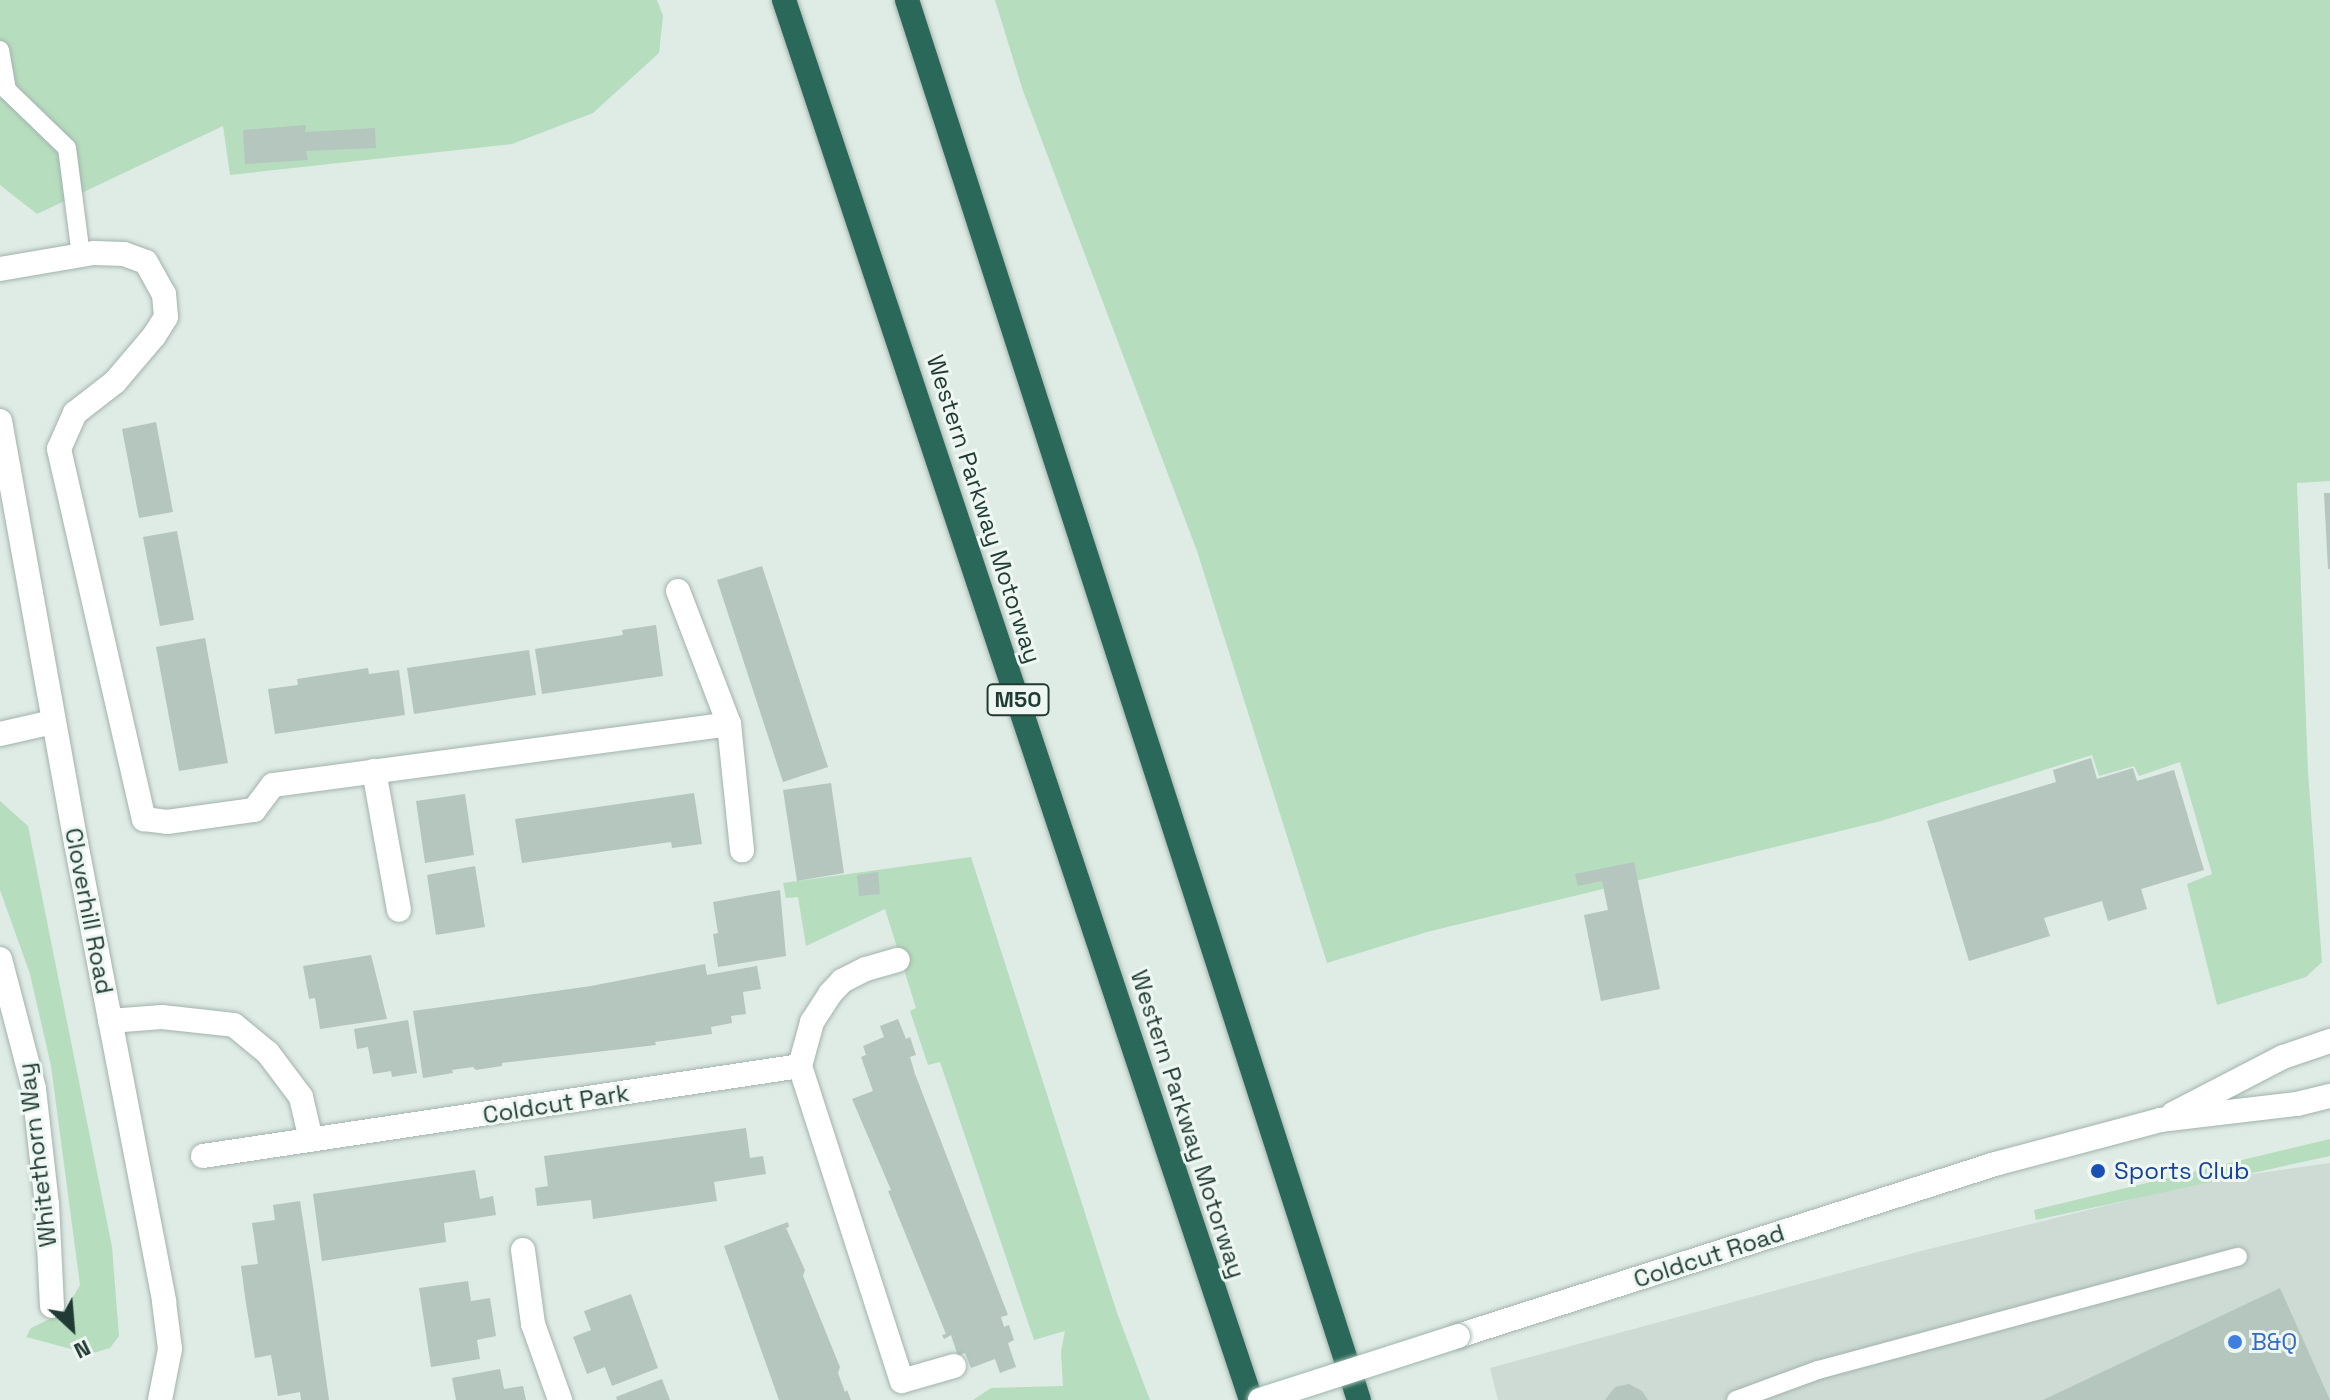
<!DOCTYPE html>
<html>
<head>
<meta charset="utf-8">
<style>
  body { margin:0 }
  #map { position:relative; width:2330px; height:1400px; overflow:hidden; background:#dfebe5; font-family:"Space Grotesk",sans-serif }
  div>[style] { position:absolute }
  .built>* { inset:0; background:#cddbd4 }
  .green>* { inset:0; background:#b7ddbf }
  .building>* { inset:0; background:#b4c6be }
  .roads { filter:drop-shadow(0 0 2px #a2b3ac) drop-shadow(0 0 2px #a2b3ac) }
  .service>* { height:18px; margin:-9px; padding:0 9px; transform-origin:9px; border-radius:9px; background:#fff }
  .minor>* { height:24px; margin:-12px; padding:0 12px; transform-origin:12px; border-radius:12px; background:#fff }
  .tertiary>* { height:24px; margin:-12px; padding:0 12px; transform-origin:12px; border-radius:12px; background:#fff }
  .secondary>* { height:24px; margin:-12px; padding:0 12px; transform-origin:12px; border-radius:12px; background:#fff }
  .motorway>* { height:24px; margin:-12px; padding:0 12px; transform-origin:12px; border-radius:12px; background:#2a6859 }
  .bridges { filter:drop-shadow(0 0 2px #9db7ad) drop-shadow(0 0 2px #9db7ad) }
  .secondary-bridge>* { height:24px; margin:-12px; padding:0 12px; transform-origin:12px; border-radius:12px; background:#fff }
  .dots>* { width:22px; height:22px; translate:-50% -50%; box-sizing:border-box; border:4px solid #eff7f3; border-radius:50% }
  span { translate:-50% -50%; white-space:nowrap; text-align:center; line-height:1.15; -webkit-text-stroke:6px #eff7f3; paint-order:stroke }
  .shield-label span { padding:2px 6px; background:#eff7f3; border:2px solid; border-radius:6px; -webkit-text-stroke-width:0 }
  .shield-label { font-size:22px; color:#1f3b33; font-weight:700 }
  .street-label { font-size:24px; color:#1f3b33 }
  .transit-label { font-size:24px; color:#164399 }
  .left { translate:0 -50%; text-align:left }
  .shop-label { font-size:24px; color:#366cbe }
  .north { position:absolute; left:32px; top:1288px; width:80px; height:80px; -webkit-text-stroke:6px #eff7f3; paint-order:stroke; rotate:154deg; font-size:22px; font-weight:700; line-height:32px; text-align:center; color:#1f3b33 }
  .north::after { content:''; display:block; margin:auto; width:28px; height:36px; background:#1f3b33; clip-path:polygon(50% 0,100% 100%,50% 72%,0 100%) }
</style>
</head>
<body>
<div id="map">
  <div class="built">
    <i style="clip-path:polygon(2330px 1163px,2330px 1400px,1498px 1400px,1490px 1368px,1921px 1251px,2210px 1180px)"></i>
  </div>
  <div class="green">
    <i style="clip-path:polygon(0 0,657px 0,663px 16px,659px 53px,593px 113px,512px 144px,230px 175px,223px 126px,37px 214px,0 185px)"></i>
    <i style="clip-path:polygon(995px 0,2330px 0,2330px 481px,2297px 483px,2308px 772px,2322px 962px,2306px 977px,2217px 1005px,2187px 884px,2212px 874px,2180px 762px,2139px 776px,2134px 766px,2099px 776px,2092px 755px,1881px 821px,1427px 932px,1327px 963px,1197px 551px,1022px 88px)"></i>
    <i style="clip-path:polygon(0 801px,28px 826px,112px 1247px,119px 1336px,110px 1348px,90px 1354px,26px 1337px,31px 1328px,64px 1312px,80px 1285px,51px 1066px,30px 974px,0 890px)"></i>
    <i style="clip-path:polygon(971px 857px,1117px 1313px,1150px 1400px,973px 1400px,991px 1388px,1063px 1386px,1061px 1352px,1065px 1331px,1034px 1340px,940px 1062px,928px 1065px,910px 1011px,916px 1008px,885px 909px,806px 946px,798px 897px,786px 898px,783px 883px)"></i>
    <i style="clip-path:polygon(2330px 1139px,2330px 1156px,2036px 1220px,2034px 1210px)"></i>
  </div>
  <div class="building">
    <i style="clip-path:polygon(306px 125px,305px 132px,375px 128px,376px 148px,306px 151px,308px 160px,245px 164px,243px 130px)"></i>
    <i style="clip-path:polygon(156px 422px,173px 512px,139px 518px,122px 429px)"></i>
    <i style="clip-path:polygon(2324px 493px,2330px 493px,2330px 569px,2328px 569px)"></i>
    <i style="clip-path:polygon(177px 531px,194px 620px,160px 626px,143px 537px)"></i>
    <i style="clip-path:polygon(762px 566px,828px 767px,783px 782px,717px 580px)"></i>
    <i style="clip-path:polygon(656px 625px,663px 676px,542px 694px,535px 649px,623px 635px,622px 630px)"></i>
    <i style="clip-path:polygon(205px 638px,228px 763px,179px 771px,156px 647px)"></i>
    <i style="clip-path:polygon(529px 650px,536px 695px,414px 714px,407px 668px)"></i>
    <i style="clip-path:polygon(368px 668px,369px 674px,399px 670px,405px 715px,275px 734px,268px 689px,298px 685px,297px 679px)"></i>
    <i style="clip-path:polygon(2091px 758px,2097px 779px,2133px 768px,2137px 781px,2174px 770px,2204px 870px,2141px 889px,2147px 909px,2108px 921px,2102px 901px,2044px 918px,2050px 936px,1969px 961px,1927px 821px,2056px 782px,2053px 770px)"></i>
    <i style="clip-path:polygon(831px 783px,844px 873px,797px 881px,783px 790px)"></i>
    <i style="clip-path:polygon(694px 793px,702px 844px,672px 848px,671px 842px,522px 863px,515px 819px)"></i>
    <i style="clip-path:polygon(465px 794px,474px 855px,425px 863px,416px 801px)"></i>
    <i style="clip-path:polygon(1634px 862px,1660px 989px,1601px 1001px,1584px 915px,1608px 910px,1602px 881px,1578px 886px,1575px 874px)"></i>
    <i style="clip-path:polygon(475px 866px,485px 927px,436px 935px,427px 875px)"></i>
    <i style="clip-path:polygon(878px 872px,880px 894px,859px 896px,857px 875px)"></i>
    <i style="clip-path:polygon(780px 890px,786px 956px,718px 967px,713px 934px,718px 933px,713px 902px)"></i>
    <i style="clip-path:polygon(371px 955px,387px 1019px,320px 1029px,315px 998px,309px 999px,303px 966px)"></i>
    <i style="clip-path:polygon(705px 964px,707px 975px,757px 966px,761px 989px,743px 992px,746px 1014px,731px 1016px,732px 1023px,711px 1027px,712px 1034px,655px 1042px,656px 1045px,502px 1063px,502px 1066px,476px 1070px,473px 1067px,452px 1070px,453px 1073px,423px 1078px,413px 1011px,591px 986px)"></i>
    <i style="clip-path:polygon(898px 1019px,906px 1039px,910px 1037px,916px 1055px,910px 1057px,915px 1074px,1008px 1315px,1001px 1317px,1004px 1327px,1009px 1325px,1014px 1340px,1008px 1343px,1016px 1367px,1000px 1373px,995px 1359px,971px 1368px,965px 1353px,958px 1356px,951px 1335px,944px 1339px,942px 1335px,946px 1334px,888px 1191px,891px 1190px,852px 1099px,873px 1091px,861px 1057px,866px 1055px,863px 1046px,884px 1037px,880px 1026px)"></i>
    <i style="clip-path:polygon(408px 1020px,417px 1073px,392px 1077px,391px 1071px,373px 1074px,368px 1047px,357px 1049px,354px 1029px)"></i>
    <i style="clip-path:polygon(746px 1128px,750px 1158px,763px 1156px,766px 1174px,714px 1182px,717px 1201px,593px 1219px,591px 1200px,537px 1206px,535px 1188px,548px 1186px,544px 1156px)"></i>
    <i style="clip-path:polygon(475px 1170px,480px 1199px,493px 1196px,496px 1215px,444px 1223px,446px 1242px,322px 1261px,313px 1194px)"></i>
    <i style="clip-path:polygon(300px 1201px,313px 1286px,329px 1400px,301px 1400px,300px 1392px,278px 1396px,271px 1355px,255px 1358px,245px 1297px,241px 1266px,258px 1264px,252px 1223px,275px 1220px,273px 1205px)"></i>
    <i style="clip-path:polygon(788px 1222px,789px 1227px,786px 1228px,805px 1270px,803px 1276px,840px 1367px,838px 1373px,845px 1392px,847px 1390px,851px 1400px,779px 1400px,724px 1246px)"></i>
    <i style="clip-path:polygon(468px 1281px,471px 1301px,490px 1298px,496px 1336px,477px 1340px,480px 1359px,431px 1367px,419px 1288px)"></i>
    <i style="clip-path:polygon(2280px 1288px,2330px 1400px,2043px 1400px)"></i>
    <i style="clip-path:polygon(631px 1294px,658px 1368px,612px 1386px,605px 1367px,587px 1374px,573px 1337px,591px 1330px,584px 1311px)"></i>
    <i style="clip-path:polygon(500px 1369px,504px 1389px,523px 1386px,526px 1400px,456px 1400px,452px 1378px)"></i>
    <i style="clip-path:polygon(662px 1379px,670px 1400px,617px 1400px,616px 1397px)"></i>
    <i style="clip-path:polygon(1629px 1384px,1642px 1391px,1648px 1400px,1605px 1400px,1615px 1387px)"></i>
  </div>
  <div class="roads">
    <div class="service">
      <i style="left:0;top:50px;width:41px;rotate:80.1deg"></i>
      <i style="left:7px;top:90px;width:83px;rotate:44deg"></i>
      <i style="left:67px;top:148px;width:109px;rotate:82.6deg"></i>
      <i style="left:1736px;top:1400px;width:87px;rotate:-20.1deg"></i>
      <i style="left:1818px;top:1370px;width:435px;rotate:-15.1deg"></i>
    </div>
    <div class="minor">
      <i style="left:0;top:269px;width:95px;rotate:-9.7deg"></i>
      <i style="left:94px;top:253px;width:30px;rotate:2deg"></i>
      <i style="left:124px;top:254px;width:23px;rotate:20deg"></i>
      <i style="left:146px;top:262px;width:37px;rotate:61deg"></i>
      <i style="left:164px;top:294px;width:23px;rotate:85deg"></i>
      <i style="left:166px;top:317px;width:22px;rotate:122deg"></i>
      <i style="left:154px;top:336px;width:60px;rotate:130.3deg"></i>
      <i style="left:115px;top:382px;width:51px;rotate:142.2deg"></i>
      <i style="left:75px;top:413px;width:39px;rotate:114deg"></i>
      <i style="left:59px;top:449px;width:380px;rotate:77.1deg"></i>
      <i style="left:144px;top:819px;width:23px;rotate:7deg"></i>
      <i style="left:167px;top:822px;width:88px;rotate:-7.9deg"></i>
      <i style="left:254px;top:810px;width:31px;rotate:-53deg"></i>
      <i style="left:273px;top:785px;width:460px;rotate:-7.6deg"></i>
      <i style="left:729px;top:724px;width:127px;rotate:84.1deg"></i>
      <i style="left:678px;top:591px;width:142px;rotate:69deg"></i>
      <i style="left:0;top:734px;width:54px;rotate:-12.8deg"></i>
      <i style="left:374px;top:771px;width:141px;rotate:79.8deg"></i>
      <i style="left:0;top:959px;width:134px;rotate:75.3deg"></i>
      <i style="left:34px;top:1089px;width:116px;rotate:83.6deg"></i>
      <i style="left:47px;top:1204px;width:102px;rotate:87.2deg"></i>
      <i style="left:110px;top:1021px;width:52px;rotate:-4.4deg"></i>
      <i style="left:162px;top:1017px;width:72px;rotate:6.3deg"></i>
      <i style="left:234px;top:1025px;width:44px;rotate:39.5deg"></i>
      <i style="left:268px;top:1053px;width:55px;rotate:53.1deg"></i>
      <i style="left:301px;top:1097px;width:44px;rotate:76.9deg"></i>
      <i style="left:800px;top:1066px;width:331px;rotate:72.1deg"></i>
      <i style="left:902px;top:1381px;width:54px;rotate:-16.1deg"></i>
      <i style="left:203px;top:1156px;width:604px;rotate:-8.57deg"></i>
      <i style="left:800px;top:1066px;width:46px;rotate:-74.7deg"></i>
      <i style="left:812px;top:1022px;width:33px;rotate:-57deg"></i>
      <i style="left:830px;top:994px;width:18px;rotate:-47deg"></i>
      <i style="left:842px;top:981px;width:27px;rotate:-27deg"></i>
      <i style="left:866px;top:969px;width:33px;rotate:-16deg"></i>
      <i style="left:523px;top:1250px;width:75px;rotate:82.3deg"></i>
      <i style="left:533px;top:1324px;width:81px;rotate:70.4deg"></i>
    </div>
    <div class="tertiary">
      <i style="left:0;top:421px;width:429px;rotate:79.8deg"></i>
      <i style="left:76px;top:843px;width:467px;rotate:79.1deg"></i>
      <i style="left:164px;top:1302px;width:47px;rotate:82.7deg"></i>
      <i style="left:170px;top:1349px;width:52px;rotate:101.1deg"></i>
    </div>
    <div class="secondary">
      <i style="left:2173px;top:1114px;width:124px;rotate:-27.4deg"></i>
      <i style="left:2283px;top:1057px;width:50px;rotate:-18.8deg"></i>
      <i style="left:1458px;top:1336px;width:564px;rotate:-17.76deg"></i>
      <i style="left:1995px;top:1164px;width:171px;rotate:-14.9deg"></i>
      <i style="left:2160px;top:1120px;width:138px;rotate:-6.7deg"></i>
      <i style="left:2297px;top:1104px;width:34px;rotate:-14deg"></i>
    </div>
    <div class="motorway">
      <i style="left:784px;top:0;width:1476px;rotate:71.55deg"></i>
      <i style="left:907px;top:0;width:1471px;rotate:72.11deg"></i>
    </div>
  </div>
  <div class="bridges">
    <div class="secondary-bridge">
      <i style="left:1260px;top:1400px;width:208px;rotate:-17.9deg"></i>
    </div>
  </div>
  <div class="dots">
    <i style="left:2098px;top:1171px;background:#1a4fb4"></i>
    <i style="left:2235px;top:1342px;background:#3f7fe0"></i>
  </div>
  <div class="shield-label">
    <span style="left:1018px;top:700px">M50</span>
  </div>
  <div class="street-label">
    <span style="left:984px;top:509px;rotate:72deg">Western Parkway Motorway</span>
    <span style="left:89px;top:911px;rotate:79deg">Cloverhill Road</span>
    <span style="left:556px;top:1104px;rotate:-9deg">Coldcut Park</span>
    <span style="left:1188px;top:1124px;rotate:72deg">Western Parkway Motorway</span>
    <span style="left:37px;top:1155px;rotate:-97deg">Whitethorn Way</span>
    <span style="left:1709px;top:1256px;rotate:-18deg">Coldcut Road</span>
  </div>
  <div class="transit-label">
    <span class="left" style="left:2114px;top:1171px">Sports Club</span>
  </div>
  <div class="shop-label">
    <span class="left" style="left:2251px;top:1342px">B&amp;Q</span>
  </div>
  <div class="north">N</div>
</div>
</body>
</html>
